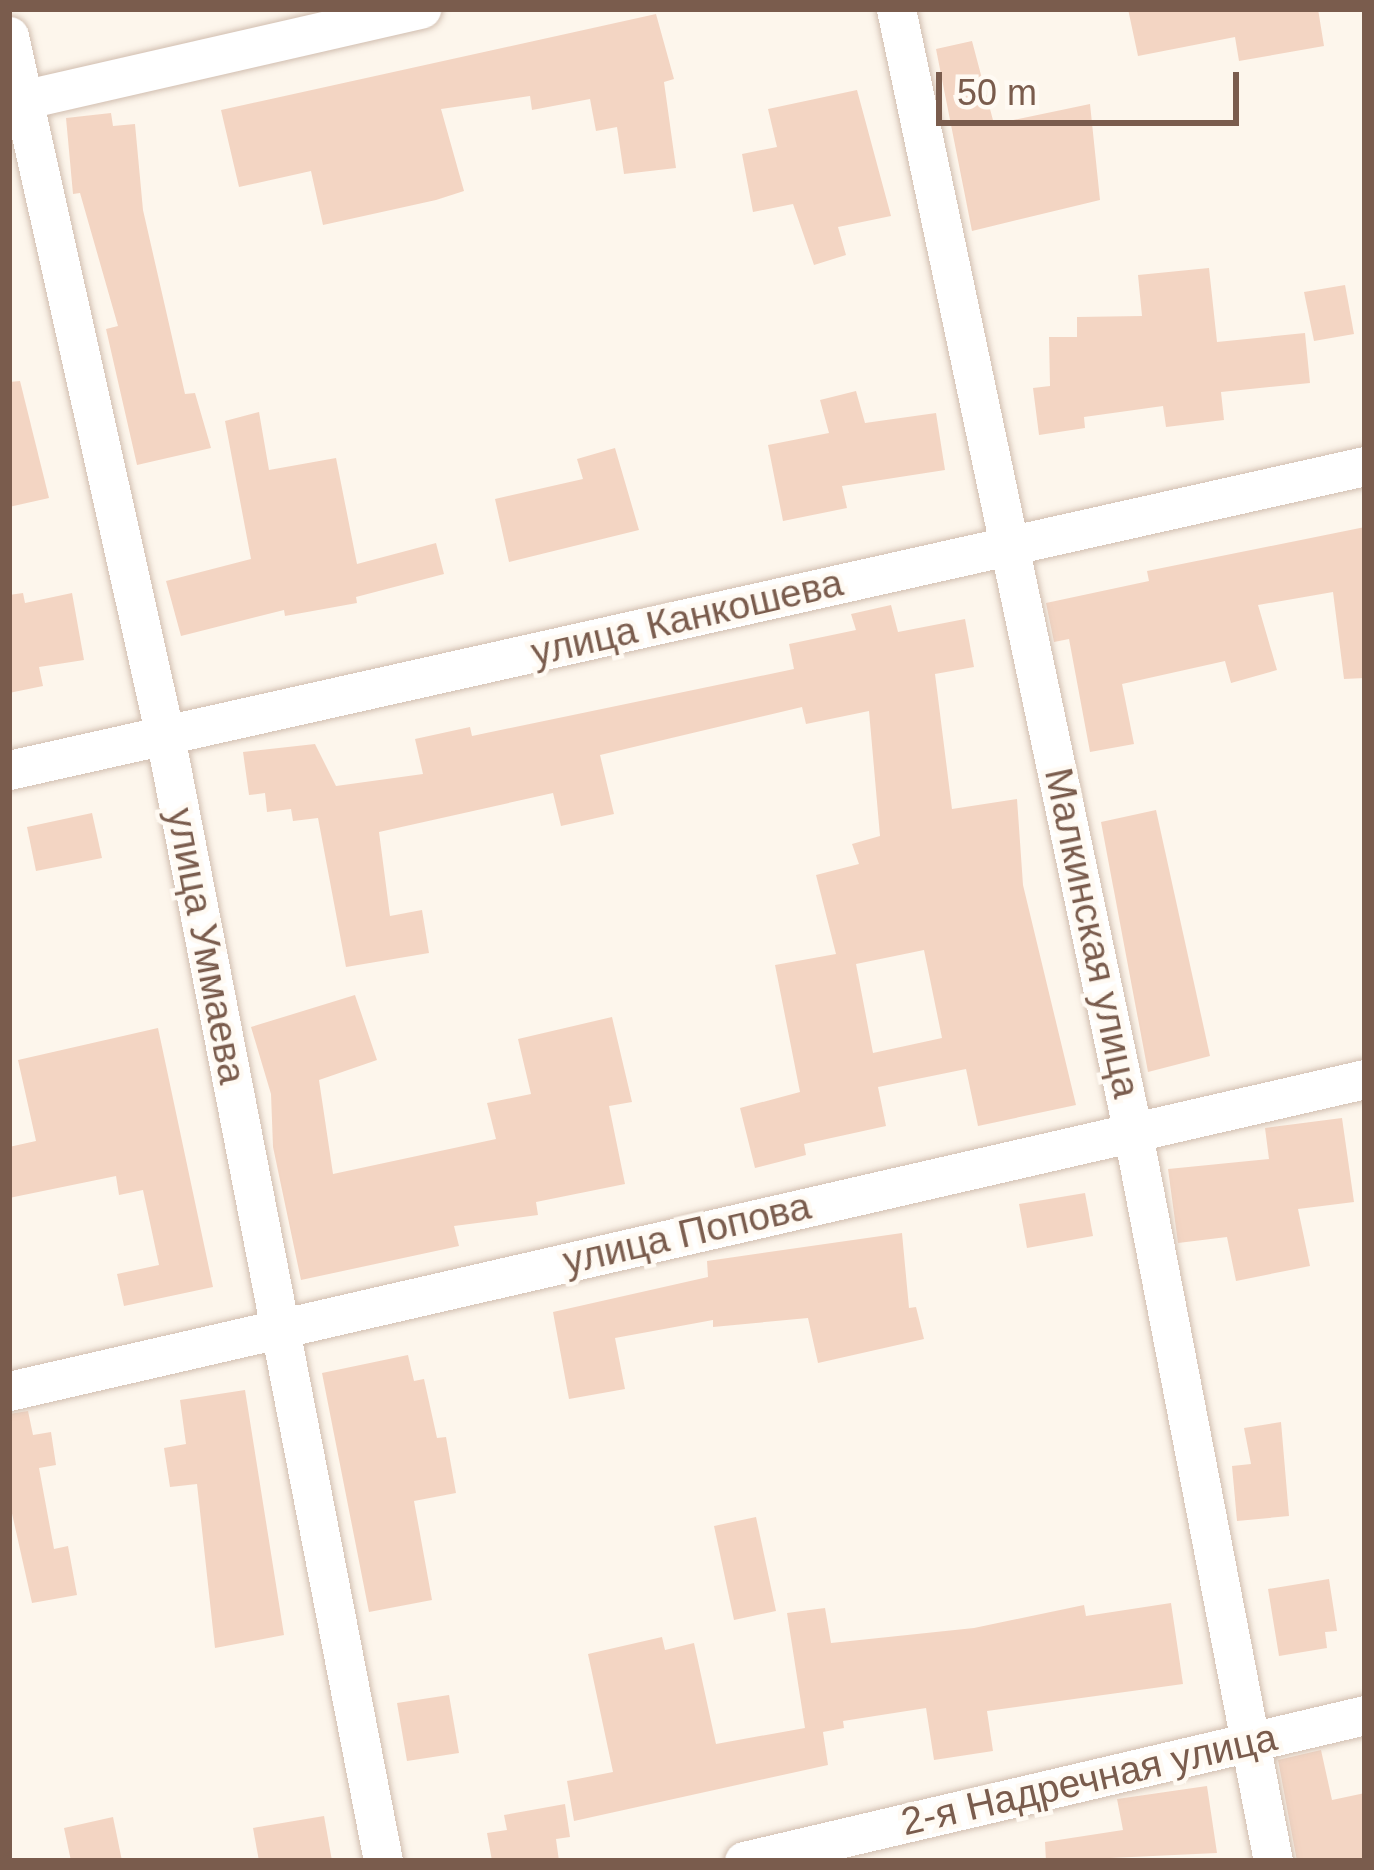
<!DOCTYPE html>
<html>
<head>
<meta charset="utf-8">
<style>
  body { margin:0 }
  #map { position:relative; width:1374px; height:1870px; overflow:hidden; background:#fdf6ec; font-family:Helvetica,sans-serif }
  div>[style] { position:absolute }
  .building>* { inset:0; background:#f3d5c3 }
  .roads { filter:drop-shadow(0 0 3px #d1beb0) drop-shadow(0 0 3px #d1beb0) }
  .street>* { height:39px; margin:-19.5px; padding:0 19.5px; transform-origin:19.5px; border-radius:19.5px; background:#fff }
  span { translate:-50% -50%; white-space:nowrap; text-align:center; line-height:1.15; -webkit-text-stroke:9px #fffaf3; paint-order:stroke }
  .street-label { font-size:39px; color:#7a5c4d }
  .frame { position:absolute; inset:0; border:12px solid #7a5c4d; pointer-events:none }
  .scale { position:absolute; left:936px; top:72px; width:303px; height:54px; box-sizing:border-box; border:6px solid #7a5c4d; border-top:0; padding-left:15px; font-size:36px; line-height:42px; white-space:nowrap; color:#7a5c4d; -webkit-text-stroke:9px #fffaf3; paint-order:stroke }
</style>
</head>
<body>
<div id="map">
  <div class="building">
    <i style="clip-path:polygon(1128px 9px,1318px 9px,1324px 46px,1239px 61px,1235px 37px,1138px 56px)"></i>
    <i style="clip-path:polygon(656px 14px,674px 79px,664px 82px,676px 168px,624px 174px,617px 127px,596px 131px,590px 99px,532px 110px,530px 96px,441px 109px,464px 191px,436px 200px,323px 225px,311px 171px,239px 187px,221px 110px)"></i>
    <i style="clip-path:polygon(972px 41px,994px 124px,1090px 104px,1100px 200px,972px 231px,936px 49px)"></i>
    <i style="clip-path:polygon(857px 90px,891px 216px,838px 227px,846px 255px,814px 265px,793px 204px,753px 212px,742px 154px,777px 147px,768px 109px)"></i>
    <i style="clip-path:polygon(111px 113px,113px 126px,135px 124px,143px 210px,185px 394px,195px 393px,211px 448px,137px 465px,106px 329px,118px 326px,80px 193px,73px 194px,66px 118px)"></i>
    <i style="clip-path:polygon(1209px 268px,1217px 342px,1305px 333px,1310px 383px,1221px 392px,1224px 420px,1166px 427px,1163px 406px,1084px 417px,1085px 428px,1039px 435px,1033px 388px,1050px 386px,1049px 337px,1077px 337px,1077px 317px,1142px 316px,1138px 275px)"></i>
    <i style="clip-path:polygon(1345px 285px,1354px 334px,1314px 341px,1304px 292px)"></i>
    <i style="clip-path:polygon(20px 381px,49px 498px,9px 507px,9px 382px)"></i>
    <i style="clip-path:polygon(856px 391px,865px 423px,936px 413px,945px 470px,842px 486px,847px 508px,783px 521px,768px 445px,829px 433px,820px 400px)"></i>
    <i style="clip-path:polygon(259px 412px,269px 470px,336px 458px,357px 564px,436px 543px,444px 574px,356px 597px,357px 603px,285px 616px,284px 610px,181px 636px,166px 581px,251px 559px,225px 421px)"></i>
    <i style="clip-path:polygon(615px 448px,639px 530px,509px 562px,495px 499px,583px 479px,577px 459px)"></i>
    <i style="clip-path:polygon(1365px 527px,1365px 678px,1344px 679px,1333px 592px,1258px 605px,1277px 670px,1231px 683px,1225px 661px,1122px 684px,1134px 744px,1090px 752px,1069px 639px,1054px 642px,1046px 603px,1149px 581px,1147px 571px)"></i>
    <i style="clip-path:polygon(23px 593px,25px 603px,72px 593px,84px 660px,39px 667px,43px 686px,9px 693px,9px 595px)"></i>
    <i style="clip-path:polygon(evenodd,891px 605px,898px 632px,965px 619px,974px 667px,935px 674px,952px 809px,1017px 799px,1023px 885px,1076px 1105px,978px 1126px,966px 1069px,878px 1087px,886px 1126px,804px 1144px,806px 1155px,755px 1168px,740px 1108px,800px 1092px,775px 965px,836px 954px,816px 875px,859px 864px,852px 844px,880px 836px,869px 711px,806px 724px,802px 707px,600px 755px,614px 814px,561px 826px,553px 793px,379px 832px,390px 916px,422px 910px,429px 953px,346px 967px,318px 818px,293px 821px,291px 809px,267px 812px,265px 793px,249px 795px,243px 752px,315px 744px,336px 786px,423px 774px,415px 739px,470px 727px,472px 736px,794px 669px,789px 644px,856px 630px,851px 614px,891px 605px,924px 950px,942px 1038px,873px 1053px,856px 964px,924px 950px)"></i>
    <i style="clip-path:polygon(1156px 810px,1210px 1056px,1148px 1072px,1101px 822px)"></i>
    <i style="clip-path:polygon(92px 813px,102px 858px,36px 871px,27px 827px)"></i>
    <i style="clip-path:polygon(355px 995px,377px 1060px,319px 1080px,333px 1174px,496px 1139px,487px 1103px,531px 1094px,518px 1039px,612px 1017px,632px 1102px,609px 1106px,625px 1184px,536px 1202px,538px 1215px,454px 1226px,459px 1246px,301px 1280px,273px 1147px,271px 1094px,251px 1027px)"></i>
    <i style="clip-path:polygon(158px 1028px,213px 1287px,124px 1306px,117px 1274px,159px 1265px,143px 1190px,119px 1195px,116px 1176px,9px 1198px,9px 1147px,36px 1141px,18px 1060px)"></i>
    <i style="clip-path:polygon(1342px 1118px,1354px 1202px,1298px 1209px,1310px 1266px,1236px 1281px,1227px 1237px,1178px 1243px,1168px 1169px,1269px 1159px,1265px 1128px)"></i>
    <i style="clip-path:polygon(1085px 1193px,1093px 1236px,1027px 1248px,1019px 1204px)"></i>
    <i style="clip-path:polygon(902px 1233px,909px 1308px,916px 1307px,924px 1339px,818px 1363px,808px 1318px,713px 1327px,713px 1320px,615px 1338px,625px 1389px,569px 1399px,553px 1312px,708px 1277px,707px 1261px)"></i>
    <i style="clip-path:polygon(408px 1355px,414px 1381px,424px 1379px,437px 1438px,446px 1437px,456px 1493px,414px 1501px,432px 1600px,369px 1612px,322px 1373px)"></i>
    <i style="clip-path:polygon(245px 1390px,284px 1635px,215px 1648px,197px 1484px,170px 1487px,164px 1448px,186px 1444px,180px 1400px)"></i>
    <i style="clip-path:polygon(28px 1411px,33px 1435px,51px 1432px,56px 1465px,39px 1468px,54px 1549px,68px 1546px,77px 1595px,32px 1603px,9px 1500px,9px 1414px)"></i>
    <i style="clip-path:polygon(1281px 1422px,1289px 1516px,1237px 1521px,1232px 1466px,1251px 1464px,1244px 1428px)"></i>
    <i style="clip-path:polygon(756px 1517px,776px 1611px,734px 1620px,714px 1526px)"></i>
    <i style="clip-path:polygon(1329px 1579px,1337px 1631px,1325px 1632px,1327px 1648px,1279px 1656px,1268px 1589px)"></i>
    <i style="clip-path:polygon(1171px 1603px,1183px 1684px,987px 1711px,993px 1751px,934px 1760px,926px 1708px,843px 1721px,844px 1728px,823px 1732px,828px 1765px,574px 1821px,567px 1781px,613px 1772px,588px 1654px,662px 1637px,665px 1650px,694px 1643px,716px 1744px,805px 1728px,787px 1613px,825px 1608px,831px 1643px,974px 1628px,1084px 1605px,1086px 1616px)"></i>
    <i style="clip-path:polygon(449px 1695px,459px 1753px,407px 1761px,397px 1703px)"></i>
    <i style="clip-path:polygon(1321px 1750px,1332px 1800px,1365px 1793px,1365px 1861px,1297px 1861px,1278px 1760px)"></i>
    <i style="clip-path:polygon(1207px 1786px,1217px 1853px,1046px 1861px,1045px 1842px,1123px 1830px,1117px 1799px)"></i>
    <i style="clip-path:polygon(565px 1804px,570px 1837px,556px 1839px,559px 1861px,492px 1861px,487px 1833px,507px 1830px,504px 1815px)"></i>
    <i style="clip-path:polygon(324px 1816px,332px 1861px,259px 1861px,253px 1828px)"></i>
    <i style="clip-path:polygon(113px 1817px,122px 1861px,71px 1861px,64px 1828px)"></i>
  </div>
  <div class="roads">
    <div class="street">
      <i style="left:896px;top:9px;width:1150px;rotate:78.1deg"></i>
      <i style="left:1133px;top:1134px;width:740px;rotate:79.1deg"></i>
      <i style="left:9px;top:36px;width:717px;rotate:77.44deg"></i>
      <i style="left:165px;top:736px;width:1146px;rotate:79.03deg"></i>
      <i style="left:9px;top:103px;width:423px;rotate:-12.9deg"></i>
      <i style="left:9px;top:770px;width:1390px;rotate:-12.64deg"></i>
      <i style="left:9px;top:1391px;width:1391px;rotate:-12.96deg"></i>
      <i style="left:744px;top:1861px;width:638px;rotate:-13.23deg"></i>
    </div>
  </div>
  <div class="street-label">
    <span style="left:687px;top:618px;rotate:-13deg">улица Канкошева</span>
    <span style="left:1092px;top:933px;rotate:78deg">Малкинская улица</span>
    <span style="left:206px;top:946px;rotate:79deg">улица Уммаева</span>
    <span style="left:687px;top:1234px;rotate:-13deg">улица Попова</span>
    <span style="left:1089px;top:1780px;rotate:-13deg">2-я Надречная улица</span>
  </div>
  <div class="frame"></div>
  <div class="scale">50 m</div>
</div>
</body>
</html>
